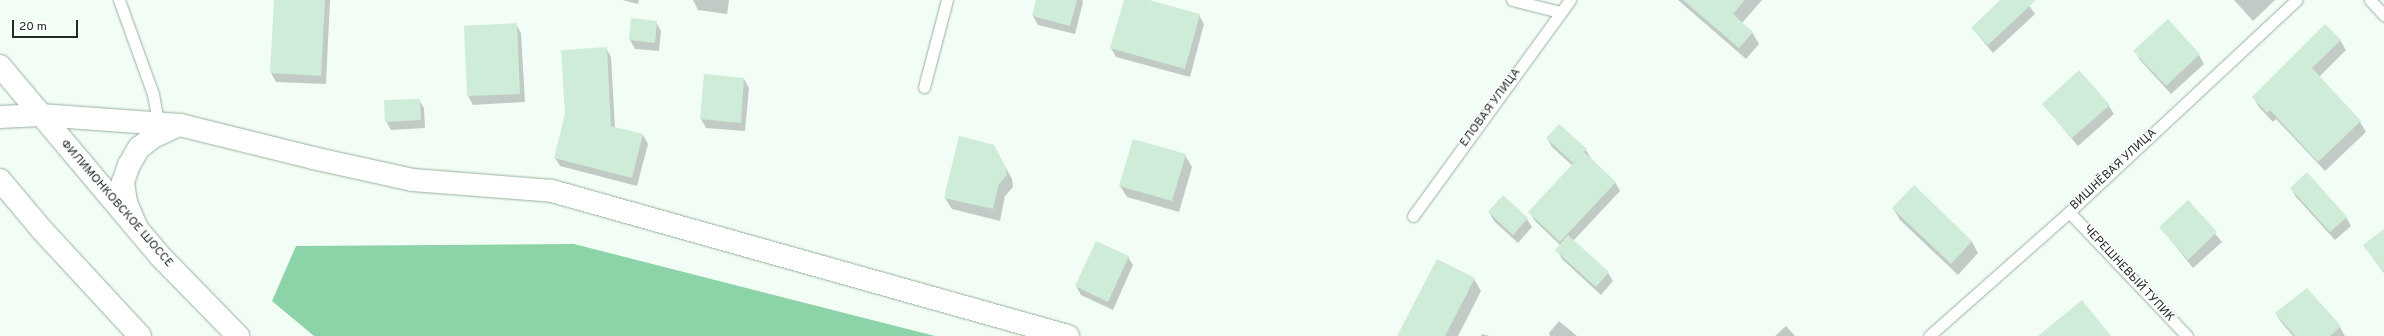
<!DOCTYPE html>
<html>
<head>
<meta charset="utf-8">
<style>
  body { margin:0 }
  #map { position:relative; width:2384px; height:336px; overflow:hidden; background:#f2fdf5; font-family:Overpass,sans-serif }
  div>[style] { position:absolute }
  .forest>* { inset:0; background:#8cd4a7 }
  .shadow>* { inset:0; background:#0003 }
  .building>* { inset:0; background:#cfecd8 }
  .roads { filter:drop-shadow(0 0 1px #95b19e) drop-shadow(0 0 1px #95b19e) }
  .lane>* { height:11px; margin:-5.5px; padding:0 5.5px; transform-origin:5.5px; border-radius:5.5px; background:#fff }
  .street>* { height:22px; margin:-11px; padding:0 11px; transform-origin:11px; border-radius:11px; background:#fff }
  .secondary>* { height:22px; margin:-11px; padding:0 11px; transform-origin:11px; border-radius:11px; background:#fff }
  span { translate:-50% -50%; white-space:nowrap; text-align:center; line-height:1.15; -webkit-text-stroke:3px #fff; paint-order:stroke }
  .street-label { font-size:12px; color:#202c24 }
  .scale { position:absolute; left:12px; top:20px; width:66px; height:18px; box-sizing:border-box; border:2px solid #202c24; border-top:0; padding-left:5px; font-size:12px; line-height:14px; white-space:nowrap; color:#202c24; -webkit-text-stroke:3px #fff; paint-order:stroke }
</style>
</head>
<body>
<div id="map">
  <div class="forest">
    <i style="clip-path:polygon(574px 244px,935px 336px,314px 336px,272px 301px,296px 246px)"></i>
  </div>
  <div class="shadow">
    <i style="clip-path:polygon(275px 0,330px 0,326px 84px,276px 82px,271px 73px)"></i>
    <i style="clip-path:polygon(622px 0,639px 0,638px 4px)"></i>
    <i style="clip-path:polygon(693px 0,729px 0,727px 14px,698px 10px)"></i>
    <i style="clip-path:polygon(1037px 0,1082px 0,1083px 2px,1075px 34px,1038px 25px,1033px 16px)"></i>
    <i style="clip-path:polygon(1125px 0,1146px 0,1199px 15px,1204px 24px,1190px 77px,1116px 57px,1111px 48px)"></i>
    <i style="clip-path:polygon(1678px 0,1762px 0,1742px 23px,1752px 32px,1759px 44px,1746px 59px)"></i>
    <i style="clip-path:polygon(2002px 0,2025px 0,2035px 14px,1993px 53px,1972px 28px)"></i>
    <i style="clip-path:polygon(2234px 0,2275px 0,2253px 21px)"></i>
    <i style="clip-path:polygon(2168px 21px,2199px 55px,2204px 64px,2171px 94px,2140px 60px,2135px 51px)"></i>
    <i style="clip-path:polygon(656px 22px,661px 31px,659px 51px,635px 49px,630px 40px)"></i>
    <i style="clip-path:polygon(516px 24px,521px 33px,525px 102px,473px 105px,468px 96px,465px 26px)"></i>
    <i style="clip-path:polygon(2340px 40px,2346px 50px,2319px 77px,2360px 122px,2366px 132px,2325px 171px,2276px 119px,2273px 122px,2259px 107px,2253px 97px)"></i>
    <i style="clip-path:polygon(606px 48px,611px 57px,615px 128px,643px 135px,648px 144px,637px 186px,560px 166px,555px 158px)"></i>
    <i style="clip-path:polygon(744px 79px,749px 88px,745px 131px,706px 128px,701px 119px)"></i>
    <i style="clip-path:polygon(419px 100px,424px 108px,425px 128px,391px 130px,386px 121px)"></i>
    <i style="clip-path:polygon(2043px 104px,2109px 106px,2114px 114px,2078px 146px)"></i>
    <i style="clip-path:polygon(1547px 138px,1586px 150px,1591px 159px,1615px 182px,1620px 191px,1573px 241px,1608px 273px,1613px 281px,1601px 295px,1562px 259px,1557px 250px,1561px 246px,1535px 221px,1530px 213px,1573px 166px,1552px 147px)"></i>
    <i style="clip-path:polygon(993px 145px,1012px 179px,1013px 187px,1005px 196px,1000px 221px,952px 209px,945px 198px)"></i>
    <i style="clip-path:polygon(1185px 155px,1192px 167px,1179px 212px,1127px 197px,1120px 186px)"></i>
    <i style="clip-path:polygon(1914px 186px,1972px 242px,1978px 253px,1958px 275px,1900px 220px,1893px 208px)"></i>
    <i style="clip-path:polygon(2291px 188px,2346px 217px,2351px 226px,2335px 240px,2296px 197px)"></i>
    <i style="clip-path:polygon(2188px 201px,2222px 242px,2193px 268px,2160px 227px)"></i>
    <i style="clip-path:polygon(1489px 212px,1527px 219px,1532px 227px,1518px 243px,1494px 221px)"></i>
    <i style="clip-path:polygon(2384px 230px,2384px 273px,2364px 246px)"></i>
    <i style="clip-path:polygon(1128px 257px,1133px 265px,1113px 310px,1081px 295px,1076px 286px)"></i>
    <i style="clip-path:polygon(1474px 279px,1481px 291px,1458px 336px,1403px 336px)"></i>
    <i style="clip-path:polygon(2307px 290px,2340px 327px,2345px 336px,2293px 336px,2281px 322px,2276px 314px)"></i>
    <i style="clip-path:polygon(1559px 321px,1577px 336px,1550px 336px,1549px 333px)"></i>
    <i style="clip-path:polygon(1786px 326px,1795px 336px,1775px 336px)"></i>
    <i style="clip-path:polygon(1482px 334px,1490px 336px,1481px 336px)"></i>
  </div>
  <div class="building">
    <i style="clip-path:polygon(274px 0,325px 0,321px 76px,270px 73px)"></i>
    <i style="clip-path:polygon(1036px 0,1077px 0,1070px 26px,1032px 16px)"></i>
    <i style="clip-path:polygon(1124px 0,1149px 0,1200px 14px,1185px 69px,1110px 48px)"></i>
    <i style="clip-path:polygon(1683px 0,1745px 0,1733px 14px,1753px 32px,1739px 48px)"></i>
    <i style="clip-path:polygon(2000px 0,2036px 0,1988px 45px,1971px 28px)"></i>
    <i style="clip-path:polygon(631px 18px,657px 21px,655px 43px,629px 40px)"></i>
    <i style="clip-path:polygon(2168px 19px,2200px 54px,2166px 86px,2133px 51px)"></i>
    <i style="clip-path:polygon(517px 23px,520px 94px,467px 96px,464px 26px)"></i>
    <i style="clip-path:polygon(2325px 24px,2341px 40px,2312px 68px,2361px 121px,2318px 162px,2270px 110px,2267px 113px,2252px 97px)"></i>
    <i style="clip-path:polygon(607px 47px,611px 126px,643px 134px,632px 178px,554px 158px,565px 114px,561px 50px)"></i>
    <i style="clip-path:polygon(2079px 70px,2110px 105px,2072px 138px,2042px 104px)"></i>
    <i style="clip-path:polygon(704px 74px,744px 78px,741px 123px,700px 119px)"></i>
    <i style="clip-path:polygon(420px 99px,421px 120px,385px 122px,384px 100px)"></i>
    <i style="clip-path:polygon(1559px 124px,1587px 149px,1584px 152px,1616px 182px,1560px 242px,1528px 212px,1582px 154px,1573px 163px,1546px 138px)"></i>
    <i style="clip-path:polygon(959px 136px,994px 145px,1005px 166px,1007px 175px,999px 184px,993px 209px,944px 198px)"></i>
    <i style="clip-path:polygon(1133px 139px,1186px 154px,1172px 201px,1119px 186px)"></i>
    <i style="clip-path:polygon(2307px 172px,2347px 217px,2330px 232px,2290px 188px)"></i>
    <i style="clip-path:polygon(1914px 185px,1972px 241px,1951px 264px,1892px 208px)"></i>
    <i style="clip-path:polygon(1503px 195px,1528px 218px,1513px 235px,1488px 212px)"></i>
    <i style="clip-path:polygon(2188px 200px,2217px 232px,2188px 260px,2159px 227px)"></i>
    <i style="clip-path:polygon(2384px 229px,2384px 272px,2363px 245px)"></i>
    <i style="clip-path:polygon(1568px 235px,1609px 272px,1596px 287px,1555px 250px)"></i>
    <i style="clip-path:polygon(1096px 241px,1129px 256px,1108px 302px,1075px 286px)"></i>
    <i style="clip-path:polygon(1437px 259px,1475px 278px,1445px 336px,1397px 336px)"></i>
    <i style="clip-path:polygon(2307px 288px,2341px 326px,2330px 336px,2295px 336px,2275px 313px)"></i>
    <i style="clip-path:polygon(2082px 300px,2111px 336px,2038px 336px)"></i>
  </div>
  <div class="roads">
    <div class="lane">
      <i style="left:119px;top:0;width:100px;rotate:70.1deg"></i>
      <i style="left:153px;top:94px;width:29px;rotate:80deg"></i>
      <i style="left:1512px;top:0;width:49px;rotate:14deg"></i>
      <i style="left:2370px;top:0;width:21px;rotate:47deg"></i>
      <i style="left:924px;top:87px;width:90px;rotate:-75.2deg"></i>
      <i style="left:2069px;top:212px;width:171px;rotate:46.4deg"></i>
      <i style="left:1413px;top:216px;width:267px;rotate:-54deg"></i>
      <i style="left:1929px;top:336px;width:187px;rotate:-41.5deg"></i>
      <i style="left:2069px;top:212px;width:311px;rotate:-43deg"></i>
    </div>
    <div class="street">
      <i style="left:0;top:117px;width:40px;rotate:-2.9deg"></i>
      <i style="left:40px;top:115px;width:140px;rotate:4.1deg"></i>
      <i style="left:180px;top:125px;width:137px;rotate:13.9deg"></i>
      <i style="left:313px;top:158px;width:102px;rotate:12.4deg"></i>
      <i style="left:413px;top:180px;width:139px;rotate:4.5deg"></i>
      <i style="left:552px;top:191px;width:536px;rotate:15.7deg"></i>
      <i style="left:136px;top:226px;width:26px;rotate:-113deg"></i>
      <i style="left:126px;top:202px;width:20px;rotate:-99deg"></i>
      <i style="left:123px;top:182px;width:18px;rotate:-71deg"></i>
      <i style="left:129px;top:165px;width:20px;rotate:-60deg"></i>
      <i style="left:139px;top:148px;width:18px;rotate:-38deg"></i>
      <i style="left:153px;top:137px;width:29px;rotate:-25deg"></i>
    </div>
    <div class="secondary">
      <i style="left:0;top:66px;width:248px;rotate:49.9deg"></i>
      <i style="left:160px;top:256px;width:112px;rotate:45.7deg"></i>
      <i style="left:0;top:180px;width:65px;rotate:50deg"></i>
      <i style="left:42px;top:230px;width:144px;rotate:47.2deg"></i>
    </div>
  </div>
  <div class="street-label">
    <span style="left:1491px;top:108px;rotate:-54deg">ЕЛОВАЯ УЛИЦА</span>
    <span style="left:2114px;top:170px;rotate:-43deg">ВИШНЁВАЯ УЛИЦА</span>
    <span style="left:116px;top:204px;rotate:49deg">ФИЛИМОНКОВСКОЕ ШОССЕ</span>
    <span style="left:2128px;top:274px;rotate:47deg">ЧЕРЕШНЕВЫЙ ТУПИК</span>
  </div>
  <div class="scale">20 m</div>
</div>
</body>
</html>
